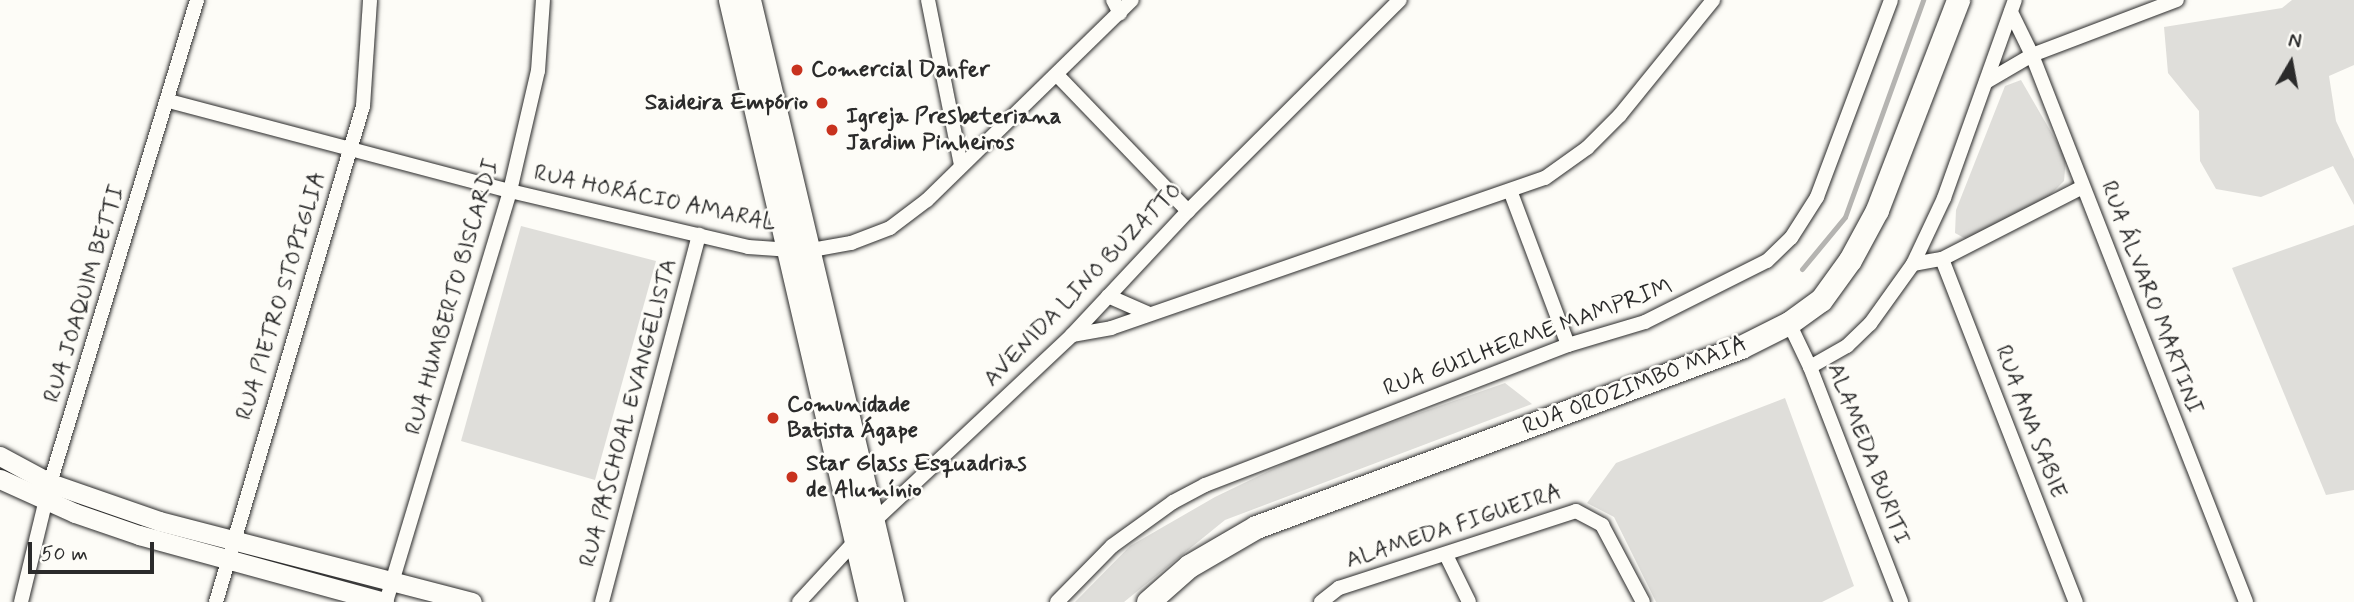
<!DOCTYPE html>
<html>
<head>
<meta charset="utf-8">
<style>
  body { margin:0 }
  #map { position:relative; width:2354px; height:602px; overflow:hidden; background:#fdfcf7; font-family:Mynerve,sans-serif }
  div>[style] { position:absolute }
  .green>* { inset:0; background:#dfdeda }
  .stream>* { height:5px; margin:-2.5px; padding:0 2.5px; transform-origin:2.5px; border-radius:2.5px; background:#b5b4b1 }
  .roads { filter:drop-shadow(0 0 2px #2b2b2b) drop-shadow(0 0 2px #2b2b2b) }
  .street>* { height:14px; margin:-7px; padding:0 7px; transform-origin:7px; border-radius:7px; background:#fdfcf7 }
  .secondary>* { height:19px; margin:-9.5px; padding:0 9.5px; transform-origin:9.5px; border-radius:9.5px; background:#fdfcf7 }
  .primary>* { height:23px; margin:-11.5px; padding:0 11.5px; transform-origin:11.5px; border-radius:11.5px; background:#fdfcf7 }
  .dots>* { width:19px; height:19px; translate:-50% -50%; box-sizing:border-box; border:4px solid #fdfcf7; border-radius:50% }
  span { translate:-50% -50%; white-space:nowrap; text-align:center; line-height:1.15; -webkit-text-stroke:5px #fdfcf7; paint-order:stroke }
  .poi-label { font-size:23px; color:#2b2b2b; font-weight:700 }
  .left { translate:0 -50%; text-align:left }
  .right { translate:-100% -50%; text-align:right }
  .street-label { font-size:23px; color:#2b2b2b }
  .north { position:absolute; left:2256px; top:28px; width:70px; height:70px; -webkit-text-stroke:5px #fdfcf7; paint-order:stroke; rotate:10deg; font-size:19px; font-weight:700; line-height:28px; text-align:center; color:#2b2b2b }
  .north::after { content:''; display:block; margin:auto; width:24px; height:32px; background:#2b2b2b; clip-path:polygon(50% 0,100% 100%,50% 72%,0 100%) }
  .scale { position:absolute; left:28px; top:542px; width:126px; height:32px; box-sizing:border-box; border:4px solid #2b2b2b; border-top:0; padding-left:9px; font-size:21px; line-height:24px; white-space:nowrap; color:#2b2b2b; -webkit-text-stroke:5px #fdfcf7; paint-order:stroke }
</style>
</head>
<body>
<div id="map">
  <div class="green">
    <i style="clip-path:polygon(2292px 0,2354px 0,2354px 65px,2329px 76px,2336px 121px,2354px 159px,2354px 205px,2333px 166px,2261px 197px,2216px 189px,2200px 161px,2199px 111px,2168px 73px,2164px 27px,2282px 8px)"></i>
    <i style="clip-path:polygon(2021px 80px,2066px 158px,2064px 181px,2044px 201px,1966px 239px,1955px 233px,1956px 210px,2005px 86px)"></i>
    <i style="clip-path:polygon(2354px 225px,2354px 490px,2326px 495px,2232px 268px)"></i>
    <i style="clip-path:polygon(521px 226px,656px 261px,595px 480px,461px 441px)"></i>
    <i style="clip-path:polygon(1505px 383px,1532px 404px,1225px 520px,1124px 602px,1075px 602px,1130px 546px,1215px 497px,1308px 452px)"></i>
    <i style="clip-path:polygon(1785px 398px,1854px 586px,1822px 602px,1656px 602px,1614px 517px,1587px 503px,1616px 463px)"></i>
  </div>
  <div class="stream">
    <i style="left:1802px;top:269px;width:67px;rotate:-50.4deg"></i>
    <i style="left:1845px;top:217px;width:231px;rotate:-70.2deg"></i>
  </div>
  <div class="roads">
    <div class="street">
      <i style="left:928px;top:0;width:168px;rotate:78.7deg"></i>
      <i style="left:1113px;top:0;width:15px;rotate:62deg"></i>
      <i style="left:2011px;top:12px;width:48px;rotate:64deg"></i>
      <i style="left:2032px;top:55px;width:587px;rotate:68.63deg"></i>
      <i style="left:1057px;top:75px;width:189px;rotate:46.1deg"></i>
      <i style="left:1986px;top:82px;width:53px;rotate:-30.4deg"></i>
      <i style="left:2032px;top:55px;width:155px;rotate:-20.8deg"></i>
      <i style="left:169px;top:101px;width:353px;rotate:14.8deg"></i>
      <i style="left:510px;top:191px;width:244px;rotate:13.2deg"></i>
      <i style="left:748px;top:247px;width:58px;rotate:3.9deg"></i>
      <i style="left:806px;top:251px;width:46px;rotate:-10.1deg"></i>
      <i style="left:851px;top:243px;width:42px;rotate:-21deg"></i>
      <i style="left:890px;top:228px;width:46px;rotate:-37.1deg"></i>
      <i style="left:927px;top:200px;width:286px;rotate:-44.3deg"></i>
      <i style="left:1511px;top:193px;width:162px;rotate:69.4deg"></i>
      <i style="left:1942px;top:259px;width:368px;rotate:68.7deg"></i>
      <i style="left:1913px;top:264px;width:29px;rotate:-10deg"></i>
      <i style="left:1942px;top:259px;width:158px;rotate:-27.1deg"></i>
      <i style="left:1108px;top:296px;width:43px;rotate:23.6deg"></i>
      <i style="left:1789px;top:323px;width:49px;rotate:64.5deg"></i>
      <i style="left:1810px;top:367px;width:252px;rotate:68.8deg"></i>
      <i style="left:1072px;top:335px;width:40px;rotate:-10deg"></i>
      <i style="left:1111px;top:328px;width:459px;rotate:-19.1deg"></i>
      <i style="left:1545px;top:178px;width:52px;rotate:-35.5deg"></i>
      <i style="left:1587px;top:148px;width:47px;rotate:-45deg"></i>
      <i style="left:1620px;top:115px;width:148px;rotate:-51deg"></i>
      <i style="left:1810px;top:367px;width:43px;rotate:-29.6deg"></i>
      <i style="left:1847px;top:346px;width:32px;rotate:-44deg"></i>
      <i style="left:1870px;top:324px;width:74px;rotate:-54.4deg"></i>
      <i style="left:1913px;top:264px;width:73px;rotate:-64.8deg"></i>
      <i style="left:1944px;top:198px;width:210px;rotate:-70.3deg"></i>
      <i style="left:1446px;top:555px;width:52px;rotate:63.9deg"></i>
      <i style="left:21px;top:602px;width:122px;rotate:-76.3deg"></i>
      <i style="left:50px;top:483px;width:505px;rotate:-73.07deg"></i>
      <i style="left:216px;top:602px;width:517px;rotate:-73.49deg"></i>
      <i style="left:363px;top:106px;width:106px;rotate:-86.2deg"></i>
      <i style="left:386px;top:602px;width:429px;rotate:-73.2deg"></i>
      <i style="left:510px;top:191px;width:123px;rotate:-76.9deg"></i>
      <i style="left:538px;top:71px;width:71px;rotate:-86deg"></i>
      <i style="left:602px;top:602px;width:380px;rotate:-75.2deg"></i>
      <i style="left:799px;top:602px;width:108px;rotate:-47.3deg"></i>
      <i style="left:872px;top:523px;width:274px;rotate:-43.2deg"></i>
      <i style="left:1072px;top:335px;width:170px;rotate:-46.9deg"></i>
      <i style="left:1188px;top:211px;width:299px;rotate:-44.9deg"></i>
      <i style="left:1057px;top:602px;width:78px;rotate:-45.5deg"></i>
      <i style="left:1112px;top:546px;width:75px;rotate:-35.8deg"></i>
      <i style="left:1173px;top:502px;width:36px;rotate:-28deg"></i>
      <i style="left:1205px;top:485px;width:389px;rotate:-21.1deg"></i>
      <i style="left:1568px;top:345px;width:80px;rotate:-16.6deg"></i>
      <i style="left:1645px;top:322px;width:136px;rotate:-26.6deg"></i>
      <i style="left:1767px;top:261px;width:33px;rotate:-44deg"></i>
      <i style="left:1791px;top:238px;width:49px;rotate:-57.6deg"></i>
      <i style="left:1817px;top:197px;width:210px;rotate:-69.4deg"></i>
      <i style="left:1321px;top:602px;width:23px;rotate:-38deg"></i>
      <i style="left:1339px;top:588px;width:249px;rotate:-18deg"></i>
      <i style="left:1576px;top:511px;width:30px;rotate:28deg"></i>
      <i style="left:1602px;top:525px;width:87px;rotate:62deg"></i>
    </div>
    <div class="secondary">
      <i style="left:0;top:456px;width:57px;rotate:28.4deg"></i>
      <i style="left:50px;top:483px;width:115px;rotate:19.2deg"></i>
      <i style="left:159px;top:521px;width:323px;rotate:14.5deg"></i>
      <i style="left:0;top:479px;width:82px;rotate:24.4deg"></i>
      <i style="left:75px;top:513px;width:68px;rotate:19deg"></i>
      <i style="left:139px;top:535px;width:254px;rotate:15.3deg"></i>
    </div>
    <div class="primary">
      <i style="left:730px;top:0;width:618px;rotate:76.91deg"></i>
      <i style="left:749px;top:0;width:619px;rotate:76.64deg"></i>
      <i style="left:1148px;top:602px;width:55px;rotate:-41.3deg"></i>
      <i style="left:1189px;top:566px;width:78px;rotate:-30.2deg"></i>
      <i style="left:1256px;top:527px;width:517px;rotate:-20.36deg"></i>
      <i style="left:1741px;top:347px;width:54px;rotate:-26.6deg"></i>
      <i style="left:1789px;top:323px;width:39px;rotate:-36deg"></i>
      <i style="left:1821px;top:300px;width:49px;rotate:-54.1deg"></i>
      <i style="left:1850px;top:260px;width:57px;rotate:-61.6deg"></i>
      <i style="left:1877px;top:210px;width:225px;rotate:-68.9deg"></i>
    </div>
  </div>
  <div class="dots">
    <i style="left:797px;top:70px;background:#c8321e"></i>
    <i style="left:822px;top:103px;background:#c8321e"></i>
    <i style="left:832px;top:130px;background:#c8321e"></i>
    <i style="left:773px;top:418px;background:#c8321e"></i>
    <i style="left:792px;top:477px;background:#c8321e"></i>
  </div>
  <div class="poi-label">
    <span class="left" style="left:811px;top:70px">Comercial Danfer</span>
    <span class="right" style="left:808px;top:103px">Saideira Empório</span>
    <span class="left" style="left:846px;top:130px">Igreja Presbeteriana<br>Jardim Pinheiros</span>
    <span class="left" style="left:787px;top:418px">Comunidade<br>Batista Ágape</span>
    <span class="left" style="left:806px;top:477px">Star Glass Esquadrias<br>de Alumínio</span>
  </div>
  <div class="street-label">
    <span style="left:655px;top:199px;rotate:12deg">RUA HORÁCIO AMARAL</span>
    <span style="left:1083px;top:285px;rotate:-46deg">AVENIDA LINO BUZATTO</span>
    <span style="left:85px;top:294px;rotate:-73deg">RUA JOAQUIM BETTI</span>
    <span style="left:282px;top:296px;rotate:-73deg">RUA PIETRO STOPIGLIA</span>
    <span style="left:453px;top:297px;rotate:-74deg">RUA HUMBERTO BISCARDI</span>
    <span style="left:2151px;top:298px;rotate:69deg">RUA ÁLVARO MARTINI</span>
    <span style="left:1528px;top:338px;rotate:-20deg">RUA GUILHERME MAMPRIM</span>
    <span style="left:1635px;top:386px;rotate:-21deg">RUA OROZIMBO MAIA</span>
    <span style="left:629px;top:413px;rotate:-75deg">RUA PASCHOAL EVANGELISTA</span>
    <span style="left:2030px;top:422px;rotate:69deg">RUA ANA SABIE</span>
    <span style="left:1868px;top:454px;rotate:69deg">ALAMEDA BURITI</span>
    <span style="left:1454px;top:527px;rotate:-18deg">ALAMEDA FIGUEIRA</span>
  </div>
  <div class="north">N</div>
  <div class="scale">50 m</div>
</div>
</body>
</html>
